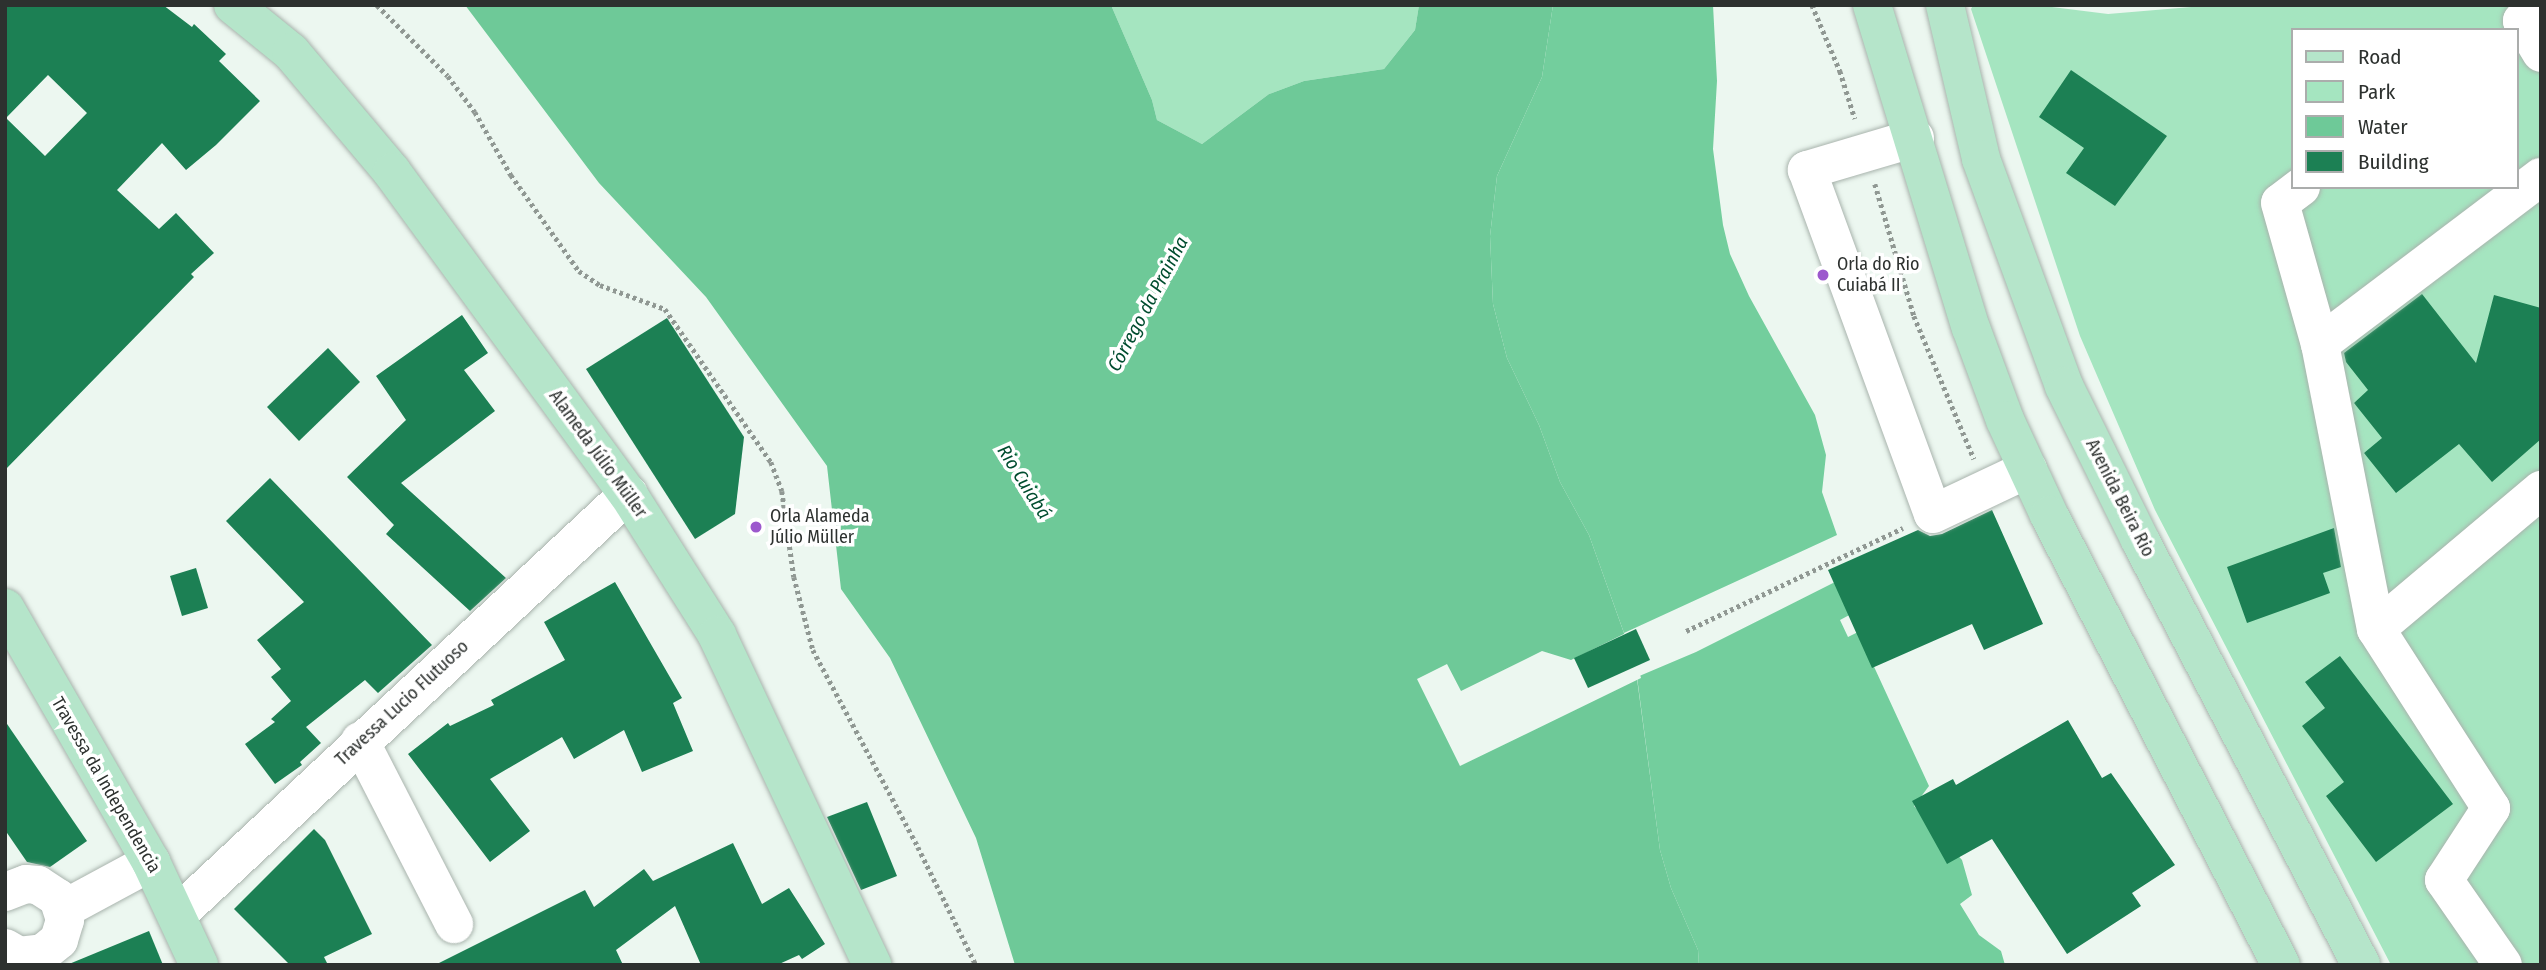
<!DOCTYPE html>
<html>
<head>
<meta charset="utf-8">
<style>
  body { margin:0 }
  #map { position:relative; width:2546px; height:970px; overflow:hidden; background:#ecf7f0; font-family:"Fira Sans Condensed",sans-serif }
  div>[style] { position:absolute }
  .green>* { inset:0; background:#a5e5c0 }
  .forest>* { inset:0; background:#73ce9d }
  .water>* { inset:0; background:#6ec998 }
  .pier>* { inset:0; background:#ecf7f0 }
  .building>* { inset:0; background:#1c8054 }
  .path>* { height:4.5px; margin-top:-2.25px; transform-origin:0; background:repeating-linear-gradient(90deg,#909893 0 3.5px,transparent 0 7px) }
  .roads { filter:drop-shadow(0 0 2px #a9b4ad) drop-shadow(0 0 2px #a9b4ad) }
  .minor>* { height:38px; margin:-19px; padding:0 19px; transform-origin:19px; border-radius:19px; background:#fff }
  .major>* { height:38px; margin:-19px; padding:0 19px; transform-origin:19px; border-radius:19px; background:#b5e5ca }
  .dots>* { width:19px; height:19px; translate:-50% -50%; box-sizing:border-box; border:4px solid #fff; border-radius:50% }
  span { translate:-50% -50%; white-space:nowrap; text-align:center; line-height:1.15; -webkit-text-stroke:7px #fff; paint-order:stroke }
  .poi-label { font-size:18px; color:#2d312f }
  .left { translate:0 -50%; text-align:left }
  .street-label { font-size:18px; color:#2d312f }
  .water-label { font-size:19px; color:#004d2f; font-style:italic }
  .frame { position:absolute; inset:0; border:7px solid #2d312f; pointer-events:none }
  .legend { position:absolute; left:2291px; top:28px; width:228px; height:161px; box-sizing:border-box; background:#fff; border:2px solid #abadac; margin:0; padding:9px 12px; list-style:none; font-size:21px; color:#2d312f }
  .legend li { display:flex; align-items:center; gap:14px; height:35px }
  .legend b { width:35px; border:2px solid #abadac }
</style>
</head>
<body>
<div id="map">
  <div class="green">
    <i style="clip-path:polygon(1111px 5px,1419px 5px,1415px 30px,1384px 69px,1304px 81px,1269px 94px,1202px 144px,1157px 120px,1152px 100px)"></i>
    <i style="clip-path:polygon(evenodd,1973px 5px,2036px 5px,2108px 14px,2215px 5px,2541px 5px,2541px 965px,2391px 965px,2155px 510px,2080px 336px,1971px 9px,1973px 5px,2292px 30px,2516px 30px,2516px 187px,2292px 187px,2292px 30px)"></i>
  </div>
  <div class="forest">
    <i style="clip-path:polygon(1553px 5px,1713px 5px,1717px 81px,1713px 149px,1723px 225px,1730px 254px,1749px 296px,1815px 415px,1826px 455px,1822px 492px,1837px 535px,1624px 633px,1589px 535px,1560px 482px,1539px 425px,1507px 358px,1493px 304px,1490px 236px,1497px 176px,1542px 77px)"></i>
    <i style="clip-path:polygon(1839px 580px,1855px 612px,1840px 620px,1848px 637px,1858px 632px,1929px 786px,1914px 806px,1962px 860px,1972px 895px,1960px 904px,1979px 935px,2001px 951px,2005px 965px,1699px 965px,1698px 950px,1671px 888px,1660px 850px,1637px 677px,1696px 652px)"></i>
  </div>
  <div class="water">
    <i style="clip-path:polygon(465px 5px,1111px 5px,1152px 100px,1157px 120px,1202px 144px,1269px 94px,1304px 81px,1384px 69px,1415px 30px,1419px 5px,1553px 5px,1542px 77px,1497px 176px,1490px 236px,1493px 304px,1507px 358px,1539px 425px,1560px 482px,1589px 535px,1635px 664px,1660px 850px,1671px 888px,1698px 950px,1699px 965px,1015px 965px,976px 838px,890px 658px,841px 589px,827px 466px,706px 297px,599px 183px)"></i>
  </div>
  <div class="pier">
    <i style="clip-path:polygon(1628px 632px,1641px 678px,1460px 766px,1417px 679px,1447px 664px,1461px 691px,1542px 651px,1571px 660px)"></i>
  </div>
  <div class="building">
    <i style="clip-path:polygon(evenodd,5px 5px,163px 5px,192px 27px,194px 24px,226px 54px,219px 61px,260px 101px,216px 145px,186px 170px,162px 143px,117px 190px,159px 229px,176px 213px,214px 253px,191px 274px,194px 277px,5px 470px,5px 5px,48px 75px,87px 113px,45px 156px,6px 118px,48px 75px)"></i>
    <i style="clip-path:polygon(2071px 70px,2167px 136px,2115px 206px,2066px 173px,2084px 148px,2039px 117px)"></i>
    <i style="clip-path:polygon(2422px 294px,2476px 363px,2494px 295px,2541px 308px,2541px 439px,2492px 482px,2459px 444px,2396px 493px,2364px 453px,2382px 438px,2354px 403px,2368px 390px,2346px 362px,2344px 353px)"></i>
    <i style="clip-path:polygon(462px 315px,488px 353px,464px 370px,495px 411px,401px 483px,506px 578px,470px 611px,386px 534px,394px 525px,347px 477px,406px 420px,376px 376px)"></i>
    <i style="clip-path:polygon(667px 318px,744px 437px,735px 514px,695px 539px,586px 369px)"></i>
    <i style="clip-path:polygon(328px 348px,360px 382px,299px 441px,267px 407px)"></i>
    <i style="clip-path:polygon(270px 478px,432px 645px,378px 693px,365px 680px,306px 727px,321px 743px,300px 762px,302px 765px,275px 784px,245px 744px,275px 722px,271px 719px,291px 701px,271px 677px,281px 669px,257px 640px,304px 602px,226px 521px)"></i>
    <i style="clip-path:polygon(1992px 510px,2043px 624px,1984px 650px,1972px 624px,1872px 668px,1828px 570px,1918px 530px,1930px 536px,1942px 534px)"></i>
    <i style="clip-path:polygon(2334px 528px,2341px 567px,2323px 573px,2330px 593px,2247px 623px,2227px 567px)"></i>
    <i style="clip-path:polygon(196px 568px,208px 608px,182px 616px,170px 576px)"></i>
    <i style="clip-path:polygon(615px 582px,682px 698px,673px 703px,693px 751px,642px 772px,624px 730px,574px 759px,562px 737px,490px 779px,530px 831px,490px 862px,408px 754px,448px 723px,450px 726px,494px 705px,491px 700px,565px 660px,544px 622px)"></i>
    <i style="clip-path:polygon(1636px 629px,1650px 660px,1588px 688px,1574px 658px)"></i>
    <i style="clip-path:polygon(2340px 656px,2453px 804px,2376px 862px,2326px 796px,2344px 782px,2302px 726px,2325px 708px,2305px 682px)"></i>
    <i style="clip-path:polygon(2068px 720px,2102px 778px,2111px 773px,2175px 865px,2132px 893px,2141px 906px,2067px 954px,1992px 839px,1947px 864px,1912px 801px,1953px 779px,1956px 785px)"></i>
    <i style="clip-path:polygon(5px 721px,87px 841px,50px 867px,27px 862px,5px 830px)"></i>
    <i style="clip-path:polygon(867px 802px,897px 876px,861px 890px,827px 817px)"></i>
    <i style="clip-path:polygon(314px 829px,325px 840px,372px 934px,324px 957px,328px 965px,290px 965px,234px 909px)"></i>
    <i style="clip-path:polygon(733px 843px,762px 904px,789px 888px,825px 944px,802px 959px,799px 955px,777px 965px,701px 965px,675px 906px,616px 950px,623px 965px,435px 965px,585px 890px,594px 907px,644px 869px,653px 881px)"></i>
    <i style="clip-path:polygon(149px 931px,163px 965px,70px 965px,69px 964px)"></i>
  </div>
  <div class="path">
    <i style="left:377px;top:5px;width:100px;rotate:45deg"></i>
    <i style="left:448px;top:76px;width:45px;rotate:53.1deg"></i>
    <i style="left:475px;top:112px;width:73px;rotate:60.3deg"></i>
    <i style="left:511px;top:175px;width:118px;rotate:54.7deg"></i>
    <i style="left:579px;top:271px;width:25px;rotate:34deg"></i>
    <i style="left:600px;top:285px;width:69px;rotate:20.3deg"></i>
    <i style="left:665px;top:309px;width:186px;rotate:55.3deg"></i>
    <i style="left:771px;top:462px;width:31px;rotate:69deg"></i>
    <i style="left:782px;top:491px;width:87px;rotate:82.1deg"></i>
    <i style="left:794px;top:577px;width:75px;rotate:75.4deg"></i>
    <i style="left:813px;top:650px;width:223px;rotate:61.9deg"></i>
    <i style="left:918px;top:847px;width:131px;rotate:63.8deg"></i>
    <i style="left:1812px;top:5px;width:72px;rotate:67deg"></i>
    <i style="left:1840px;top:71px;width:50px;rotate:72.6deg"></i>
    <i style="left:1875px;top:184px;width:138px;rotate:73.5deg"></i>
    <i style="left:1914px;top:316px;width:155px;rotate:67.2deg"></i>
    <i style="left:1686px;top:631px;width:240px;rotate:-25.4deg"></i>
  </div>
  <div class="roads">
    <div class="minor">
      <i style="left:2541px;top:8px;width:23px;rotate:146deg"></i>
      <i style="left:2522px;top:21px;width:37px;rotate:59deg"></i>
      <i style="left:1915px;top:138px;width:113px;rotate:163.5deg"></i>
      <i style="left:1807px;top:170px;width:366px;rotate:69.9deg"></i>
      <i style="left:1933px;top:514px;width:105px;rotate:-25.3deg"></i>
      <i style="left:2301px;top:187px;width:26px;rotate:143deg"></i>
      <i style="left:2280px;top:203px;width:147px;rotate:74.2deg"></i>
      <i style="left:2320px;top:344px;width:290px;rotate:78.9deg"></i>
      <i style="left:2376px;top:629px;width:213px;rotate:57.3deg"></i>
      <i style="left:2491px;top:808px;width:86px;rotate:123.1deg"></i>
      <i style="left:2444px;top:880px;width:103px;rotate:55.2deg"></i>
      <i style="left:2320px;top:344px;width:277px;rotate:-37.1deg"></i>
      <i style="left:2376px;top:629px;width:216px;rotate:-40.1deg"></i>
      <i style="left:360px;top:741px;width:206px;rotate:62.8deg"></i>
      <i style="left:5px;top:892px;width:22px;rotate:-21deg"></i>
      <i style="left:26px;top:884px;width:12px;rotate:5deg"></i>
      <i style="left:38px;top:885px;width:24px;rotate:33deg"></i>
      <i style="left:58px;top:898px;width:23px;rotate:72deg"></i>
      <i style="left:65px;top:920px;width:21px;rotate:107deg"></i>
      <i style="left:59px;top:940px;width:21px;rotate:141deg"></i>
      <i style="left:43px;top:953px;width:24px;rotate:173deg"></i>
      <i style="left:19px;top:956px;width:16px;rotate:-150deg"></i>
      <i style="left:64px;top:909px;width:99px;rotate:-28.4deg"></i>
      <i style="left:178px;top:914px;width:616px;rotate:-43.03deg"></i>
    </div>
    <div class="major">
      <i style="left:233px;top:5px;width:75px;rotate:39deg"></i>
      <i style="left:291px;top:52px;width:157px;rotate:49.9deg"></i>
      <i style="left:392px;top:172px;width:399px;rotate:53.8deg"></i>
      <i style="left:628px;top:494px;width:167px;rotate:57.7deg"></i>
      <i style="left:717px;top:635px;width:365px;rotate:64.8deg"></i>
      <i style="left:1872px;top:5px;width:338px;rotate:73deg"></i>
      <i style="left:1971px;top:328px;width:98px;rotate:69.7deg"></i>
      <i style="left:2005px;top:420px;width:105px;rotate:65.1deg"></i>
      <i style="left:2049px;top:515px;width:506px;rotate:62.73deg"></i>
      <i style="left:1945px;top:5px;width:158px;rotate:76.8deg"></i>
      <i style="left:1981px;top:159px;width:242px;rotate:69.9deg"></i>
      <i style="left:2064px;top:386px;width:172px;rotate:63.7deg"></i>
      <i style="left:2140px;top:540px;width:479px;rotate:62.5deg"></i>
      <i style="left:5px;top:608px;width:293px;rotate:60.1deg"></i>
      <i style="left:151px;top:862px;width:114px;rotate:65deg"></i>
    </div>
  </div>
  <div class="dots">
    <i style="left:1823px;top:275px;background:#9c58cd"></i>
    <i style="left:756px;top:527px;background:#9c58cd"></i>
  </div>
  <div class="poi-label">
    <span class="left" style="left:1837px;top:275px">Orla do Rio<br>Cuiabá II</span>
    <span class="left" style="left:770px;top:527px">Orla Alameda<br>Júlio Müller</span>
  </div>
  <div class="street-label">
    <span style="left:598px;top:454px;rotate:54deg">Alameda Júlio Müller</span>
    <span style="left:2120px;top:498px;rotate:63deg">Avenida Beira Rio</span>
    <span style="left:402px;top:703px;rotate:-43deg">Travessa Lucio Flutuoso</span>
    <span style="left:106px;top:785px;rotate:60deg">Travessa da Independencia</span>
  </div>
  <div class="water-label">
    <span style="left:1148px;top:304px;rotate:-62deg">Córrego da Prainha</span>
    <span style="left:1024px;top:482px;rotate:58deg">Rio Cuiabá</span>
  </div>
  <div class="frame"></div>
  <ul class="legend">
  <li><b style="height:9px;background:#b5e5ca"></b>Road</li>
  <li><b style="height:19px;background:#a5e5c0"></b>Park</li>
  <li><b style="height:19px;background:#6ec998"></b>Water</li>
  <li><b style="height:19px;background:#1c8054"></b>Building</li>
  </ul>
</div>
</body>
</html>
